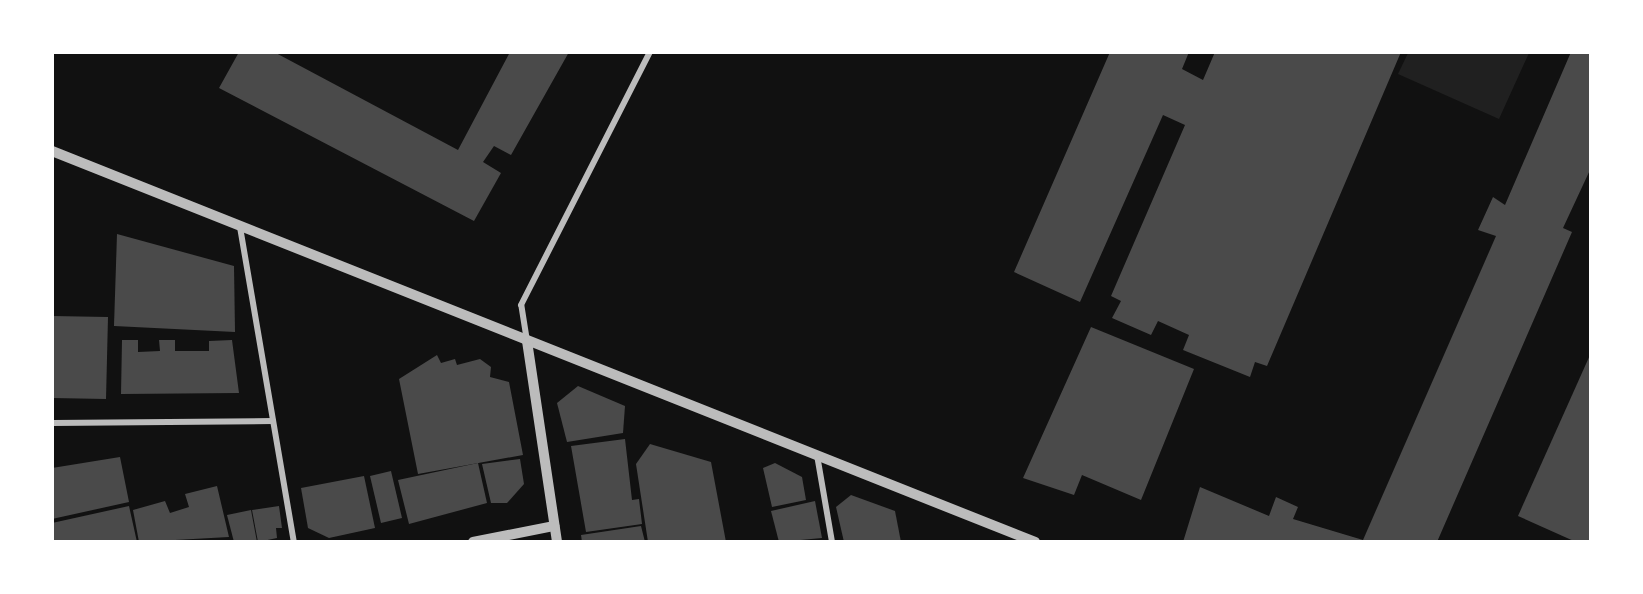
<!DOCTYPE html>
<html>
<head>
<meta charset="utf-8">
<style>
  body { margin:0 }
  #map { position:relative; width:1643px; height:594px; overflow:hidden; background:#111; font-family:"Varela Round",sans-serif }
  div>[style] { position:absolute }
  .green>* { inset:0; background:#202020 }
  .building>* { inset:0; background:#4a4a4a }
  .minor>* { height:6px; margin:-3px; padding:0 3px; transform-origin:3px; border-radius:3px; background:#bcbcbc }
  .tertiary>* { height:10px; margin:-5px; padding:0 5px; transform-origin:5px; border-radius:5px; background:#bcbcbc }
  span { translate:-50% -50%; white-space:nowrap; text-align:center; line-height:1.15; -webkit-text-stroke:4.5px #fff; paint-order:stroke }
  .frame { position:absolute; inset:0; border:54px solid #fff; pointer-events:none }
</style>
</head>
<body>
<div id="map">
  <div class="green">
    <i style="clip-path:polygon(1408px 53px,1408px 52px,1529px 53px,1499px 119px,1398px 74px)"></i>
  </div>
  <div class="building">
    <i style="clip-path:polygon(239px 52px,274px 52px,458px 150px,510px 52px,569px 52px,511px 155px,494px 146px,483px 162px,501px 173px,474px 221px,219px 88px)"></i>
    <i style="clip-path:polygon(1110px 52px,1189px 52px,1182px 69px,1203px 80px,1215px 52px,1401px 52px,1267px 366px,1255px 362px,1250px 377px,1183px 350px,1189px 335px,1158px 321px,1151px 335px,1112px 318px,1121px 301px,1111px 296px,1185px 125px,1163px 115px,1080px 302px,1014px 272px)"></i>
    <i style="clip-path:polygon(1571px 52px,1590px 52px,1590px 170px,1563px 228px,1572px 232px,1437px 542px,1183px 542px,1200px 487px,1269px 516px,1276px 497px,1298px 507px,1293px 519px,1363px 540px,1496px 236px,1478px 230px,1493px 197px,1505px 205px)"></i>
    <i style="clip-path:polygon(117px 234px,234px 266px,235px 332px,114px 326px)"></i>
    <i style="clip-path:polygon(52px 316px,108px 317px,106px 399px,52px 398px)"></i>
    <i style="clip-path:polygon(1091px 327px,1194px 369px,1141px 500px,1082px 475px,1074px 495px,1023px 478px)"></i>
    <i style="clip-path:polygon(122px 340px,138px 340px,138px 352px,160px 351px,159px 340px,175px 340px,175px 351px,209px 351px,209px 341px,232px 340px,239px 393px,121px 394px)"></i>
    <i style="clip-path:polygon(437px 355px,441px 363px,455px 359px,457px 365px,480px 359px,491px 367px,490px 377px,509px 382px,523px 455px,418px 474px,399px 379px)"></i>
    <i style="clip-path:polygon(1590px 355px,1590px 542px,1576px 542px,1518px 516px)"></i>
    <i style="clip-path:polygon(578px 386px,625px 406px,623px 433px,567px 442px,557px 403px)"></i>
    <i style="clip-path:polygon(625px 439px,632px 500px,639px 499px,642px 524px,586px 532px,571px 446px)"></i>
    <i style="clip-path:polygon(650px 444px,711px 462px,726px 542px,648px 542px,636px 464px)"></i>
    <i style="clip-path:polygon(120px 457px,129px 502px,52px 519px,52px 468px)"></i>
    <i style="clip-path:polygon(520px 459px,524px 484px,507px 503px,491px 503px,482px 464px)"></i>
    <i style="clip-path:polygon(478px 463px,487px 503px,409px 524px,398px 480px)"></i>
    <i style="clip-path:polygon(775px 463px,802px 477px,806px 500px,772px 507px,763px 468px)"></i>
    <i style="clip-path:polygon(391px 471px,402px 518px,381px 523px,370px 476px)"></i>
    <i style="clip-path:polygon(364px 476px,375px 528px,329px 538px,308px 528px,301px 488px)"></i>
    <i style="clip-path:polygon(217px 486px,229px 537px,139px 542px,133px 510px,165px 501px,170px 513px,189px 507px,185px 494px)"></i>
    <i style="clip-path:polygon(851px 495px,895px 511px,901px 542px,844px 542px,836px 507px)"></i>
    <i style="clip-path:polygon(815px 501px,822px 538px,779px 542px,771px 511px)"></i>
    <i style="clip-path:polygon(129px 506px,137px 542px,52px 542px,52px 523px)"></i>
    <i style="clip-path:polygon(279px 506px,282px 528px,276px 528px,277px 538px,258px 542px,252px 510px)"></i>
    <i style="clip-path:polygon(251px 510px,257px 542px,234px 542px,227px 515px)"></i>
    <i style="clip-path:polygon(641px 526px,645px 542px,582px 542px,581px 535px)"></i>
  </div>
  <div class="minor">
    <i style="left:240px;top:227px;width:320px;rotate:80.3deg"></i>
    <i style="left:527px;top:341px;width:36px;rotate:-99deg"></i>
    <i style="left:521px;top:305px;width:284px;rotate:-63deg"></i>
    <i style="left:52px;top:423px;width:221px;rotate:-0.5deg"></i>
    <i style="left:817px;top:455px;width:88px;rotate:80.2deg"></i>
  </div>
  <div class="tertiary">
    <i style="left:52px;top:151px;width:1058px;rotate:21.69deg"></i>
    <i style="left:527px;top:341px;width:203px;rotate:81.5deg"></i>
    <i style="left:473px;top:542px;width:83px;rotate:-11.2deg"></i>
  </div>
  <div class="frame"></div>
</div>
</body>
</html>
